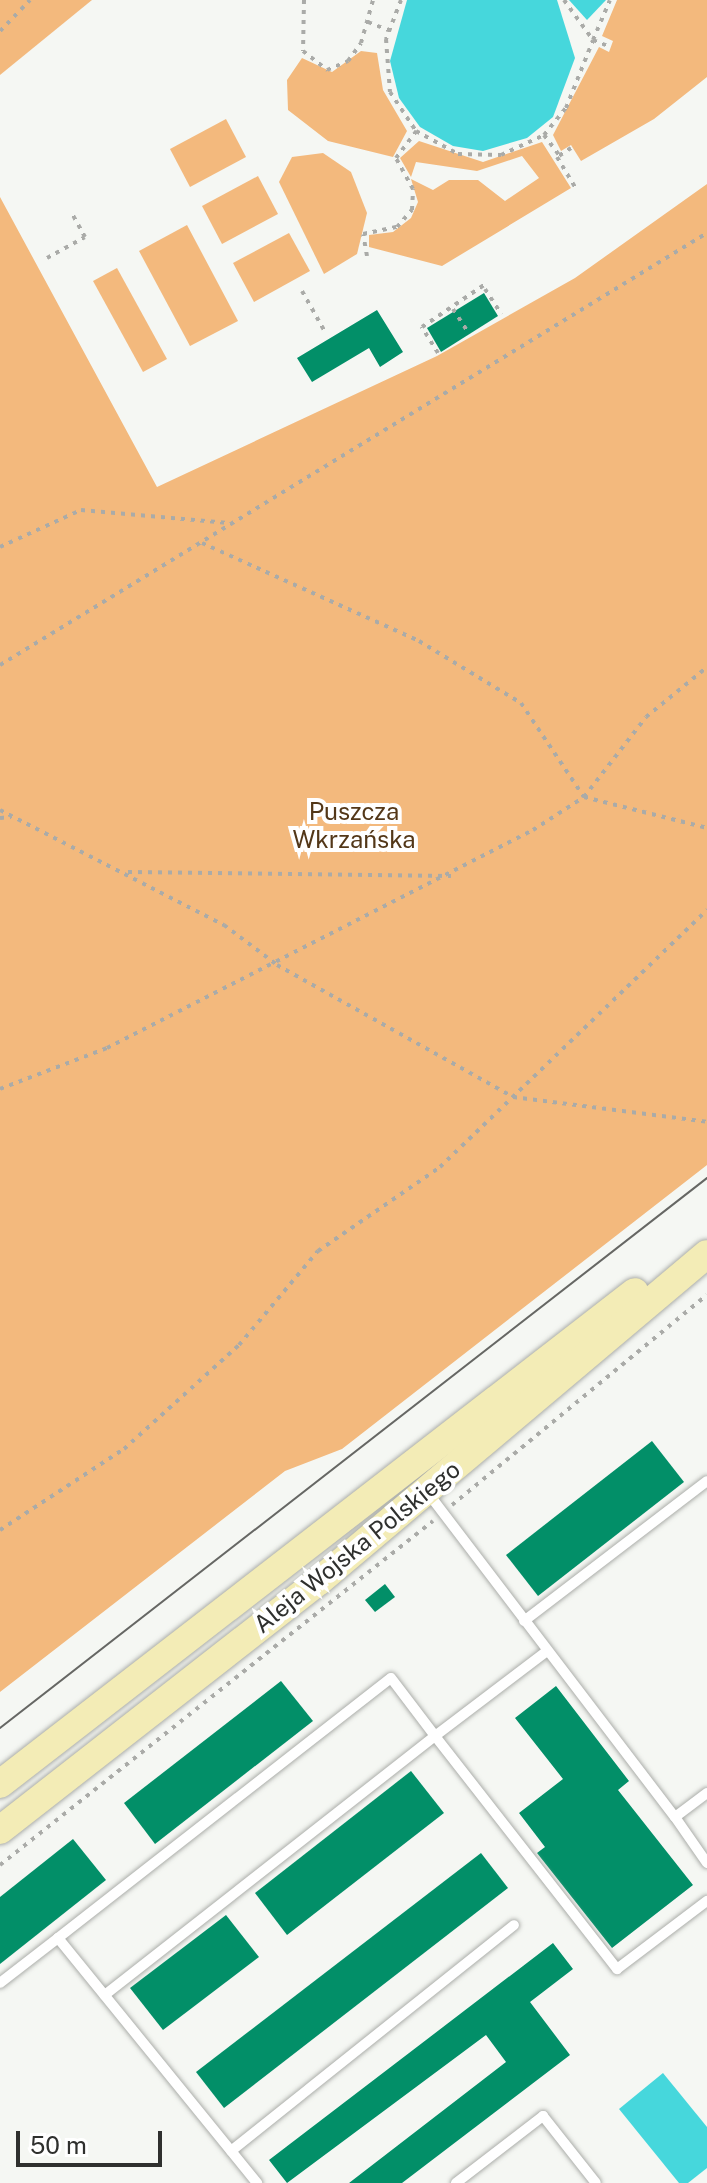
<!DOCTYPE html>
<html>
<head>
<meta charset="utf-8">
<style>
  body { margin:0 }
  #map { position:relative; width:707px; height:2183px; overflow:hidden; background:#f5f7f3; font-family:"Public Sans",sans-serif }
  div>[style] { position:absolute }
  .green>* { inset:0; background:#f3b97d }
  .water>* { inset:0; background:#46d7dc }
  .building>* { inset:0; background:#028f68 }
  .path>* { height:4px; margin-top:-2px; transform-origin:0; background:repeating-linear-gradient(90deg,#aaaba8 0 4px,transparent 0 10px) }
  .roads { filter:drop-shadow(0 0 2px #acaeaa) drop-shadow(0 0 2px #acaeaa) }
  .service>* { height:10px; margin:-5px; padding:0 5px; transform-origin:5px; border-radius:5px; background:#fff }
  .secondary>* { height:28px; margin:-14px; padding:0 14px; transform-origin:14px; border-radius:14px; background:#f3ecb6 }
  .tram>* { height:2px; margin:-1px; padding:0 1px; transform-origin:1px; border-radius:1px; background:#666764 }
  span { translate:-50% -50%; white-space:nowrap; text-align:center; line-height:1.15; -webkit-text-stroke:8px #fff; paint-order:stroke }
  .park-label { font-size:24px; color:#533718 }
  .street-label { font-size:24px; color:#2f302e }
  .scale { position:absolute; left:16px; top:2131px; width:146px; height:36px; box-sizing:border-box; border:4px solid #2f302e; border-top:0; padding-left:10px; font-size:24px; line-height:28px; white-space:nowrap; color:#2f302e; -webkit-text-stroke:6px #fff; paint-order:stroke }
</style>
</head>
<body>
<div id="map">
  <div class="green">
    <i style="clip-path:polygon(0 0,92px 0,0 75px)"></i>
    <i style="clip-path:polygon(617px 0,707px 0,707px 77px,654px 119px,581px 161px,571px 145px,561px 151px,553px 135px,599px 47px,609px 52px,613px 41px,602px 36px)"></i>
    <i style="clip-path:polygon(361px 51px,377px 53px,383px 90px,407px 131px,393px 157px,328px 141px,288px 110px,287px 80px,302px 58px,332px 72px)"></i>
    <i style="clip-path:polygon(226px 119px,246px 157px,190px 187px,170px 149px)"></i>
    <i style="clip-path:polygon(419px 141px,483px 162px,542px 142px,571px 188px,442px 266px,369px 247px,369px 235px,393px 232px,411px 218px,418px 202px,411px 179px,433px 190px,449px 180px,478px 180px,505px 201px,539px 178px,522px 156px,477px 171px,416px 162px,411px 177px,400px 158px)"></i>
    <i style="clip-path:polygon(323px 153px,351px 172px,367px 213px,357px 254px,324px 274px,279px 182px,292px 157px)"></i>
    <i style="clip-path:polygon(258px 176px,278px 214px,222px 244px,202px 206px)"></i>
    <i style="clip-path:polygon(707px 184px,707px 1165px,342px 1449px,285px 1471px,0 1692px,0 197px,157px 487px,437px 356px,575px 278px)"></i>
    <i style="clip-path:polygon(187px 225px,238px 321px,190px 346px,139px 251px)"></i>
    <i style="clip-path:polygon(289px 233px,310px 271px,254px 302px,233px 263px)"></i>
    <i style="clip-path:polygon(117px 268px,167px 359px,143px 372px,93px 281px)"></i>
  </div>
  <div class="water">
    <i style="clip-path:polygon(407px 0,557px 0,575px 58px,553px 117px,527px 138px,483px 151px,453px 146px,420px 127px,399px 98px,390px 61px)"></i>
    <i style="clip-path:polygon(569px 0,606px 0,587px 20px)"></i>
    <i style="clip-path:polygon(663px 2073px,707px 2127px,707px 2168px,688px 2183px,679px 2183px,619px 2109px)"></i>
  </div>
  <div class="building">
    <i style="clip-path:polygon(484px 293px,498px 316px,441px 352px,427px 328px)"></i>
    <i style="clip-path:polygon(377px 310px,403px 352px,380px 367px,369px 348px,312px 382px,297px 358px)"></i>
    <i style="clip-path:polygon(652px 1441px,684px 1482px,538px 1596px,506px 1555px)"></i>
    <i style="clip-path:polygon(385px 1584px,395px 1597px,375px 1612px,365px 1600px)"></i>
    <i style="clip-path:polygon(281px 1681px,313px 1721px,155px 1844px,124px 1803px)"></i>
    <i style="clip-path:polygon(556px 1686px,629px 1781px,618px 1790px,693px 1885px,612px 1948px,537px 1853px,545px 1847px,519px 1813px,563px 1779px,515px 1718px)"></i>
    <i style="clip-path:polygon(411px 1771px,444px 1813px,287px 1935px,255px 1893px)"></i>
    <i style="clip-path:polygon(73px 1839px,106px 1880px,0 1964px,0 1897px)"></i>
    <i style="clip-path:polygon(481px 1853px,508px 1888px,224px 2108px,196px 2072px)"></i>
    <i style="clip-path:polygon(226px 1915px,259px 1957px,163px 2030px,130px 1988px)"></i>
    <i style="clip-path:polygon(553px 1943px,573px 1969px,530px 2002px,570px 2055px,402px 2183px,349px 2183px,506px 2062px,486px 2035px,287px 2183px,269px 2160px)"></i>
  </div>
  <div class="path">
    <i style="left:304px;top:0;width:51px;rotate:91.1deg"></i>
    <i style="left:303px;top:51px;width:31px;rotate:38deg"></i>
    <i style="left:327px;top:70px;width:23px;rotate:-23deg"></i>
    <i style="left:348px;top:61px;width:22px;rotate:-54deg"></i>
    <i style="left:361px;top:43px;width:45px;rotate:-74.4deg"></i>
    <i style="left:401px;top:0;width:42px;rotate:111deg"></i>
    <i style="left:386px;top:39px;width:53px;rotate:85.7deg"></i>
    <i style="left:390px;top:92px;width:47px;rotate:56.3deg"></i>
    <i style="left:416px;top:131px;width:48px;rotate:28.7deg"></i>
    <i style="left:458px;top:154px;width:43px;rotate:1.3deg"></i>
    <i style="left:501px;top:155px;width:47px;rotate:-24.9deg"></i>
    <i style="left:544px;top:135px;width:35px;rotate:-51deg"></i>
    <i style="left:566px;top:108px;width:73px;rotate:-68.3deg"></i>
    <i style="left:593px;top:40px;width:18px;rotate:22deg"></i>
    <i style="left:564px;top:0;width:49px;rotate:54.1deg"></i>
    <i style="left:593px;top:40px;width:43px;rotate:-67deg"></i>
    <i style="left:368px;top:22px;width:22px;rotate:22deg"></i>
    <i style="left:0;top:31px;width:43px;rotate:-45.9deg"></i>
    <i style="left:544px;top:135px;width:25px;rotate:53deg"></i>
    <i style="left:571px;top:148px;width:17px;rotate:147deg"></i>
    <i style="left:557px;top:157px;width:37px;rotate:59deg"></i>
    <i style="left:367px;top:256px;width:22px;rotate:-100deg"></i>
    <i style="left:363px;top:234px;width:35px;rotate:-12deg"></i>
    <i style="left:397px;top:227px;width:23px;rotate:-49deg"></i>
    <i style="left:412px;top:210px;width:21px;rotate:-87deg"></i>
    <i style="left:413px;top:189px;width:35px;rotate:-119deg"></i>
    <i style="left:396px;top:158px;width:34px;rotate:-53deg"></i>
    <i style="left:47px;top:258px;width:43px;rotate:-28.9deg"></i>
    <i style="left:85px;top:237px;width:29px;rotate:-119deg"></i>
    <i style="left:485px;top:289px;width:30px;rotate:57deg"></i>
    <i style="left:302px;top:291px;width:45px;rotate:60.6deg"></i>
    <i style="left:453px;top:309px;width:30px;rotate:57deg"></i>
    <i style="left:438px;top:353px;width:31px;rotate:-122deg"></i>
    <i style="left:422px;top:327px;width:78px;rotate:-34.1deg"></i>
    <i style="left:202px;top:543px;width:238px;rotate:24.3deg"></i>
    <i style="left:419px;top:641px;width:119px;rotate:31.3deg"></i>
    <i style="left:521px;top:703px;width:113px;rotate:56.2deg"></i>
    <i style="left:584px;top:797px;width:127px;rotate:14.1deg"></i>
    <i style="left:0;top:547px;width:89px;rotate:-24.6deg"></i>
    <i style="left:81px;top:510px;width:151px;rotate:5deg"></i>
    <i style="left:0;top:665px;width:829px;rotate:-31.43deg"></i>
    <i style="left:0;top:810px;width:252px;rotate:27.2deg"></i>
    <i style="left:224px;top:925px;width:66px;rotate:37deg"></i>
    <i style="left:277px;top:965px;width:270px;rotate:29.2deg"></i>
    <i style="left:513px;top:1097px;width:196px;rotate:7.3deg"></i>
    <i style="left:0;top:818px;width:11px;rotate:-5deg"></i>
    <i style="left:128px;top:872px;width:323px;rotate:0.7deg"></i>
    <i style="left:0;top:1089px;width:115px;rotate:-21deg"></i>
    <i style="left:107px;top:1048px;width:479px;rotate:-27.1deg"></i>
    <i style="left:533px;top:830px;width:61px;rotate:-32.9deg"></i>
    <i style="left:584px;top:797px;width:101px;rotate:-52.2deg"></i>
    <i style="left:646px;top:717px;width:79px;rotate:-39.3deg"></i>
    <i style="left:452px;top:1505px;width:330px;rotate:-39.5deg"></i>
    <i style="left:0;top:1530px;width:148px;rotate:-33.2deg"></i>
    <i style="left:124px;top:1449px;width:155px;rotate:-42.1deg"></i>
    <i style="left:239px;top:1345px;width:123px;rotate:-50deg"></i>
    <i style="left:318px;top:1251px;width:148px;rotate:-34.5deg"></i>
    <i style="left:440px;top:1167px;width:371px;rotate:-43.9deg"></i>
    <i style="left:0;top:1865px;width:553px;rotate:-38.47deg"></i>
  </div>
  <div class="roads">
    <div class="service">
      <i style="left:428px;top:1493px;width:407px;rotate:52.7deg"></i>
      <i style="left:524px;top:1621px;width:230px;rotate:-37.4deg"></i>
      <i style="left:547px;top:1651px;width:141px;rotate:142.8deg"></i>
      <i style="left:435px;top:1736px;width:296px;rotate:52deg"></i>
      <i style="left:617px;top:1969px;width:113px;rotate:-37.1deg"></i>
      <i style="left:707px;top:1793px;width:40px;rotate:143deg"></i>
      <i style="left:675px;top:1817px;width:56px;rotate:55.2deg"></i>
      <i style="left:58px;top:1938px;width:422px;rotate:-38deg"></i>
      <i style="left:391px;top:1678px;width:73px;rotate:52.8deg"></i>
      <i style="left:435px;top:1736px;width:420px;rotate:141.9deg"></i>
      <i style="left:0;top:1983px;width:73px;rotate:-37.8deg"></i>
      <i style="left:58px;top:1938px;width:316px;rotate:50.9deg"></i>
      <i style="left:231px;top:2151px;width:362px;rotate:-38.6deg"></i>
      <i style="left:456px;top:2183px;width:110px;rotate:-37.6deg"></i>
      <i style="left:543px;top:2116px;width:85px;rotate:51.7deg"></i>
    </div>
    <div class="secondary">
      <i style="left:0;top:1784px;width:803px;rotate:-37.77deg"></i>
      <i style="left:0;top:1830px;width:405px;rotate:-38deg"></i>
      <i style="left:319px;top:1581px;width:507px;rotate:-40.12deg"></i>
    </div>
  </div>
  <div class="tram">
    <i style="left:0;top:1728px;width:896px;rotate:-37.88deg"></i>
  </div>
  <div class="park-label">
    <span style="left:354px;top:826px">Puszcza<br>Wkrzańska</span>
  </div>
  <div class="street-label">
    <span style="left:357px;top:1547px;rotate:-39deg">Aleja Wojska Polskiego</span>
  </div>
  <div class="scale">50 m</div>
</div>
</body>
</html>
